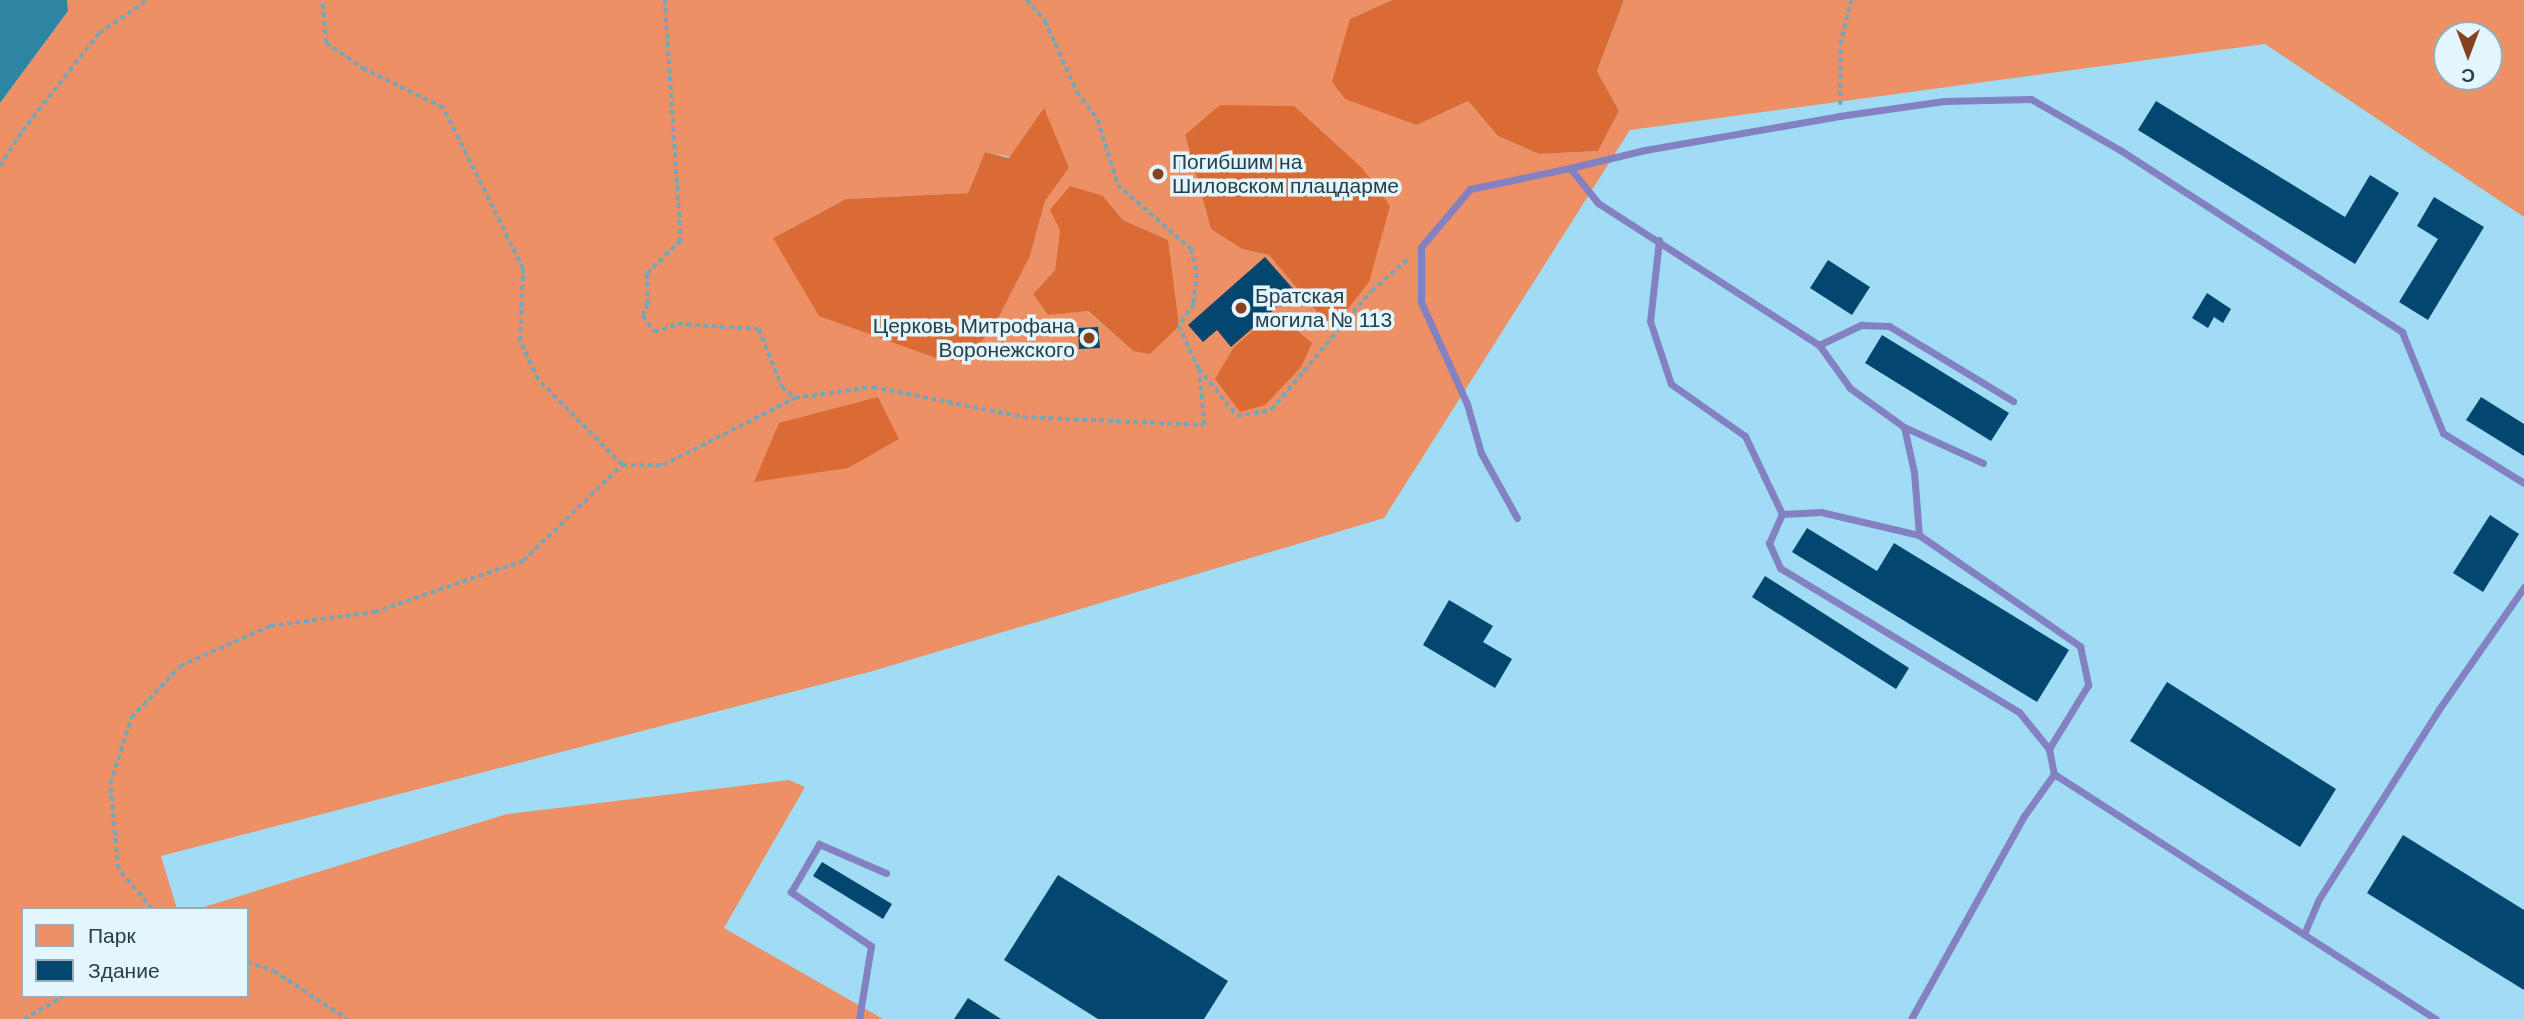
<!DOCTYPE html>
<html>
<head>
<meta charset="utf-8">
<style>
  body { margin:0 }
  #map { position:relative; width:2524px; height:1019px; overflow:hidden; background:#a0dcf4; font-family:Arial,sans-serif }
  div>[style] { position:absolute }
  .green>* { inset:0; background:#ed9066 }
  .forest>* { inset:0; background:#da6b34 }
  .water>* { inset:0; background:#2d85a3 }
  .building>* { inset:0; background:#034670 }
  .path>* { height:3.5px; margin-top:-1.75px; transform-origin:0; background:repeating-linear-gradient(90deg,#76a6b9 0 5px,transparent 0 8.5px) }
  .service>* { height:7px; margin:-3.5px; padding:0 3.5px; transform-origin:3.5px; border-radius:3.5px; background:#8381c2 }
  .dots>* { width:19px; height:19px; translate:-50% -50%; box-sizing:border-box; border:4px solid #e4f6fd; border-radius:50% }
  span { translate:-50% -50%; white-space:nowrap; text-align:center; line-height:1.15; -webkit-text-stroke:7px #e4f6fd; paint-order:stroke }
  .poi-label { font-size:21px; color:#253e48 }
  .left { translate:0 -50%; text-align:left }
  .right { translate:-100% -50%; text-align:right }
  .legend { position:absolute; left:21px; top:907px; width:228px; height:91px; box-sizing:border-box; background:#e4f6fd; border:2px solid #98acb5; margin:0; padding:9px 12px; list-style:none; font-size:21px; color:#253e48 }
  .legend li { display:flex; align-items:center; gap:14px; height:35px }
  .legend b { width:35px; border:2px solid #98acb5 }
  .north { position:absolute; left:2433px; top:21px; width:70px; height:70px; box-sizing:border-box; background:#e4f6fd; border:2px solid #98acb5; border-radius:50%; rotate:180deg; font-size:19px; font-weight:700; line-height:28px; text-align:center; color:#253e48 }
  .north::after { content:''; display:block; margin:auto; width:24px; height:32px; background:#88411e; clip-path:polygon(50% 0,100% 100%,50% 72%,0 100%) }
</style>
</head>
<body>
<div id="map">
  <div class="green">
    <i style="clip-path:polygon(evenodd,67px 0,1392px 0,1350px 19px,1417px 125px,1468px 101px,1498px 136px,1539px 154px,1598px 151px,1619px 111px,1597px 71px,1624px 0,2524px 0,2524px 217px,2265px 44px,1630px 130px,1384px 518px,873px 671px,161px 856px,177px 909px,23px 909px,23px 996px,247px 996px,247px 909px,197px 909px,507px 814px,789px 780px,805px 787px,724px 928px,883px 1019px,0 1019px,0 103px,68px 11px,67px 0,2447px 35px,2489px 35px,2489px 77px,2447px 77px,2447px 35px,67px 0,1185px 135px,1323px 319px,1269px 255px,1242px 249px,1211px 229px,1185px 135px,67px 0,985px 152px,1069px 168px,1045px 201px,1030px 256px,1000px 315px,968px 362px,773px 238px,846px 199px,968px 193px,985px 152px,67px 0,1103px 196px,1123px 220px,1168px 240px,1133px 351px,1087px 311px,1048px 314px,1033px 294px,1055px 270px,1060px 230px,1103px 196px)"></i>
  </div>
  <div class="forest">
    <i style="clip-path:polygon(1392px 0,1624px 0,1597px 71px,1619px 111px,1598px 151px,1539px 154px,1498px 136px,1468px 101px,1417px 125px,1345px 99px,1332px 82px,1350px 19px)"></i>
    <i style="clip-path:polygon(1220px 105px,1294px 106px,1362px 168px,1390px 206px,1369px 282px,1336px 324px,1323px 319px,1269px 255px,1242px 249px,1211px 229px,1185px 135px)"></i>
    <i style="clip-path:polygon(1044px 108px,1069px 168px,1045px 201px,1030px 256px,1000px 315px,968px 362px,939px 359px,819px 316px,773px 238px,846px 199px,968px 193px,985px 152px,1009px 158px)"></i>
    <i style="clip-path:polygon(1070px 186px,1103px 196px,1123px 220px,1168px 240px,1179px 326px,1150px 354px,1133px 351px,1088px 311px,1048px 315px,1033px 294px,1055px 270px,1060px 230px,1050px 210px)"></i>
    <i style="clip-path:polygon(1275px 312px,1312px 343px,1301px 367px,1265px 405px,1240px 412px,1215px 379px,1234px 347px)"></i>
    <i style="clip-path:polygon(878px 397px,899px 439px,848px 468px,754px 482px,779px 423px)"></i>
  </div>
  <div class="water">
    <i style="clip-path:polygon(0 0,67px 0,68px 11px,0 103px)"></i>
  </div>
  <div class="building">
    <i style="clip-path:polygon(2156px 101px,2345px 217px,2370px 175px,2399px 193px,2355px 264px,2138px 130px)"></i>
    <i style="clip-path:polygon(2434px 197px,2484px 227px,2428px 320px,2399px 302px,2438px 239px,2417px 226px)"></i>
    <i style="clip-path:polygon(1265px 257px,1295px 291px,1231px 347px,1217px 330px,1203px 342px,1188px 325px)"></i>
    <i style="clip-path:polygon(1828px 260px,1870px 287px,1852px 315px,1810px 288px)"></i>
    <i style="clip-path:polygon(2207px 293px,2231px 309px,2223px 323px,2214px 317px,2208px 328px,2192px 318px)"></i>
    <i style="clip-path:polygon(1098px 327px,1100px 348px,1079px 349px,1078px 328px)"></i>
    <i style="clip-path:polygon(1882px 335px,2009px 413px,1991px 441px,1865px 363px)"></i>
    <i style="clip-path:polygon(2481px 397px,2524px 424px,2524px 456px,2466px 420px)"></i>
    <i style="clip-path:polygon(2490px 515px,2519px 534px,2483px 592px,2453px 573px)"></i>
    <i style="clip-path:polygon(1807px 528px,1877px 571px,1894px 543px,2069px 650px,2037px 702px,1792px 552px)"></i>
    <i style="clip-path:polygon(1765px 576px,1909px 668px,1896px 689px,1752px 597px)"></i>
    <i style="clip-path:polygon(1449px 600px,1493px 626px,1483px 642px,1512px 659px,1495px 688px,1423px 645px)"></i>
    <i style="clip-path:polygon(2167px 682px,2336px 789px,2300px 847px,2130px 741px)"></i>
    <i style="clip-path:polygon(2403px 835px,2524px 910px,2524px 990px,2367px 893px)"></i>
    <i style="clip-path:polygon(822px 862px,892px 904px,883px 919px,813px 876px)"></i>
    <i style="clip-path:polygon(1058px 875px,1228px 981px,1204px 1019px,1098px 1019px,1004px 960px)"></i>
    <i style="clip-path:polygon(968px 998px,1001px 1019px,954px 1019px)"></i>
  </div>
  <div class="path">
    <i style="left:665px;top:0;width:242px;rotate:86.2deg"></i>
    <i style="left:681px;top:241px;width:47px;rotate:135.9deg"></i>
    <i style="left:647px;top:274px;width:30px;rotate:88deg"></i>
    <i style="left:648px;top:304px;width:13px;rotate:113deg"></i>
    <i style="left:643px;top:316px;width:19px;rotate:55deg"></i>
    <i style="left:654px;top:332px;width:25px;rotate:-18deg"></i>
    <i style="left:678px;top:324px;width:81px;rotate:3.5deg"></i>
    <i style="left:759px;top:329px;width:62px;rotate:68.4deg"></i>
    <i style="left:782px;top:387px;width:17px;rotate:40deg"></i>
    <i style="left:795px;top:398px;width:79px;rotate:-8deg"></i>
    <i style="left:873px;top:387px;width:153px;rotate:11.3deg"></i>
    <i style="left:1023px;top:417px;width:181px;rotate:2.5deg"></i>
    <i style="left:1204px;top:425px;width:56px;rotate:-95.1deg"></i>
    <i style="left:1027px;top:0;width:28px;rotate:49deg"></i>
    <i style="left:1045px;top:21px;width:78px;rotate:65.7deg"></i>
    <i style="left:1077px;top:92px;width:35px;rotate:53deg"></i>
    <i style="left:1098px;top:120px;width:68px;rotate:72.9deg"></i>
    <i style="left:1118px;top:185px;width:97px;rotate:41.2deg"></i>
    <i style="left:1191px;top:249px;width:25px;rotate:76deg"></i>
    <i style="left:1197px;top:273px;width:31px;rotate:96deg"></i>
    <i style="left:1194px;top:304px;width:27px;rotate:124deg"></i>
    <i style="left:1179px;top:326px;width:47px;rotate:65.1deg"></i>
    <i style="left:1199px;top:369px;width:60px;rotate:51deg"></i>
    <i style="left:1237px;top:416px;width:35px;rotate:-10deg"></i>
    <i style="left:1271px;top:410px;width:155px;rotate:-50deg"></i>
    <i style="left:1371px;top:291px;width:50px;rotate:-41deg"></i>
    <i style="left:1840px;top:105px;width:60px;rotate:-90deg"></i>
    <i style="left:1840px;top:45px;width:46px;rotate:-76.3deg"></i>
    <i style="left:0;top:166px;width:41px;rotate:-57.8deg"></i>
    <i style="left:22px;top:131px;width:125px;rotate:-51.8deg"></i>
    <i style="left:99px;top:33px;width:59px;rotate:-34deg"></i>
    <i style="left:622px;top:465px;width:41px"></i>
    <i style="left:663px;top:465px;width:148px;rotate:-26.9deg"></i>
    <i style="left:152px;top:909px;width:52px;rotate:-130.4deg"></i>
    <i style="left:118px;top:869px;width:85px;rotate:-95.4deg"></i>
    <i style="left:110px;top:784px;width:69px;rotate:-72.3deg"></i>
    <i style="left:131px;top:718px;width:71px;rotate:-46.7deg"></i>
    <i style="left:180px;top:666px;width:98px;rotate:-24deg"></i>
    <i style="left:270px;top:626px;width:105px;rotate:-7.7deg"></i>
    <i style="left:374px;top:612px;width:157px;rotate:-18.9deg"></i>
    <i style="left:523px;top:561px;width:138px;rotate:-44.1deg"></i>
    <i style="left:622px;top:465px;width:120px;rotate:-134.7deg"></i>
    <i style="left:538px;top:380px;width:43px;rotate:-114.8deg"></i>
    <i style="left:520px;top:341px;width:72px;rotate:-87.6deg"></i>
    <i style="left:523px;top:269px;width:180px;rotate:-116.4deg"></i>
    <i style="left:443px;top:108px;width:87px;rotate:-154deg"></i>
    <i style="left:365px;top:70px;width:47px;rotate:-145.3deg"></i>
    <i style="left:326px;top:43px;width:43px;rotate:-95.3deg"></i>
    <i style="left:247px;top:962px;width:28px;rotate:18deg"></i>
    <i style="left:274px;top:971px;width:87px;rotate:33.3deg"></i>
    <i style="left:24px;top:1019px;width:46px;rotate:-29.9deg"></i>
  </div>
  <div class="service">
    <i style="left:1659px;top:240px;width:81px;rotate:96.3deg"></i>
    <i style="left:1650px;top:321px;width:66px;rotate:71.6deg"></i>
    <i style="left:1671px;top:384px;width:90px;rotate:35.1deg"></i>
    <i style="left:1745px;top:436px;width:86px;rotate:64.6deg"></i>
    <i style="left:1782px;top:514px;width:39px;rotate:-3deg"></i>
    <i style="left:1821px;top:512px;width:101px;rotate:13.2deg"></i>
    <i style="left:1819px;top:345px;width:47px;rotate:-25.5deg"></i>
    <i style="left:1861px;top:325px;width:28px;rotate:2deg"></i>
    <i style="left:1889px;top:326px;width:145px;rotate:31.2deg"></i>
    <i style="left:1904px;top:427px;width:46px;rotate:77.5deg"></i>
    <i style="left:1914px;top:472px;width:63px;rotate:85.5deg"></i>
    <i style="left:1919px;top:535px;width:196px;rotate:34.6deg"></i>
    <i style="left:2080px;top:646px;width:40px;rotate:78deg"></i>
    <i style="left:2088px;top:685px;width:75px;rotate:121.4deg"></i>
    <i style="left:2049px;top:749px;width:25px;rotate:79deg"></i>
    <i style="left:1983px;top:463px;width:87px;rotate:-155.5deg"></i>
    <i style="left:1904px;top:427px;width:67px;rotate:-144.2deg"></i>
    <i style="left:1850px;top:388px;width:53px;rotate:-125.8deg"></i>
    <i style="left:1819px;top:345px;width:263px;rotate:-147.3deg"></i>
    <i style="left:1598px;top:203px;width:45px;rotate:-128.7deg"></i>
    <i style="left:1570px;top:168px;width:77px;rotate:-13.5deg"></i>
    <i style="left:1645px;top:150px;width:197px;rotate:-9.9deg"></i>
    <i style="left:1839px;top:116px;width:106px;rotate:-8.1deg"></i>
    <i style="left:1944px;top:101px;width:87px;rotate:-1.3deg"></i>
    <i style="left:2031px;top:99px;width:103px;rotate:29.8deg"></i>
    <i style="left:2120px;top:150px;width:336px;rotate:32.8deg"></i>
    <i style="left:2402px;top:332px;width:109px;rotate:67.9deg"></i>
    <i style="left:2443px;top:433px;width:95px;rotate:31.7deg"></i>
    <i style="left:1782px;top:514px;width:32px;rotate:114deg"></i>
    <i style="left:1769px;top:543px;width:27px;rotate:66deg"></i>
    <i style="left:1780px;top:568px;width:279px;rotate:31.1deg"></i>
    <i style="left:2019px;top:712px;width:48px;rotate:51deg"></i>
    <i style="left:1517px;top:518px;width:74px;rotate:-119deg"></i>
    <i style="left:1481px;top:453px;width:51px;rotate:-105.9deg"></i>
    <i style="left:1467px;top:404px;width:112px;rotate:-114.3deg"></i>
    <i style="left:1421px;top:302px;width:55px;rotate:-90deg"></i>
    <i style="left:1421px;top:247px;width:76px;rotate:-49.8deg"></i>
    <i style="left:1470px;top:189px;width:102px;rotate:-11.9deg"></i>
    <i style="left:2304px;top:934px;width:38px;rotate:-67deg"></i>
    <i style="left:2319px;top:899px;width:225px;rotate:-57.7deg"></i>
    <i style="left:2439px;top:709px;width:149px;rotate:-55.1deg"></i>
    <i style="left:859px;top:1019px;width:74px;rotate:-80.7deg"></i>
    <i style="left:871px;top:946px;width:97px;rotate:-146deg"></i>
    <i style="left:791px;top:892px;width:56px;rotate:-59.7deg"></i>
    <i style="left:819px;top:844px;width:73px;rotate:23.4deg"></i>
    <i style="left:1911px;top:1019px;width:232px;rotate:-60.9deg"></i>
    <i style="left:2024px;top:816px;width:52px;rotate:-54.5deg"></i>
    <i style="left:2054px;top:774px;width:454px;rotate:32.7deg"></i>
  </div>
  <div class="dots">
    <i style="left:1158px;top:174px;background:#88411e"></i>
    <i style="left:1241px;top:308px;background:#88411e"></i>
    <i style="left:1089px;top:338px;background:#88411e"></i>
  </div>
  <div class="poi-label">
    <span class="left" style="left:1172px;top:174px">Погибшим на<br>Шиловском плацдарме</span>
    <span class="left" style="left:1255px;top:308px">Братская<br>могила № 113</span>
    <span class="right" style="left:1075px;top:338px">Церковь Митрофана<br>Воронежского</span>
  </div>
  <ul class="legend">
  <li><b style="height:19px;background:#ed9066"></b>Парк</li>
  <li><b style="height:19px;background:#034670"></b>Здание</li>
  </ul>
  <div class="north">С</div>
</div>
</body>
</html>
